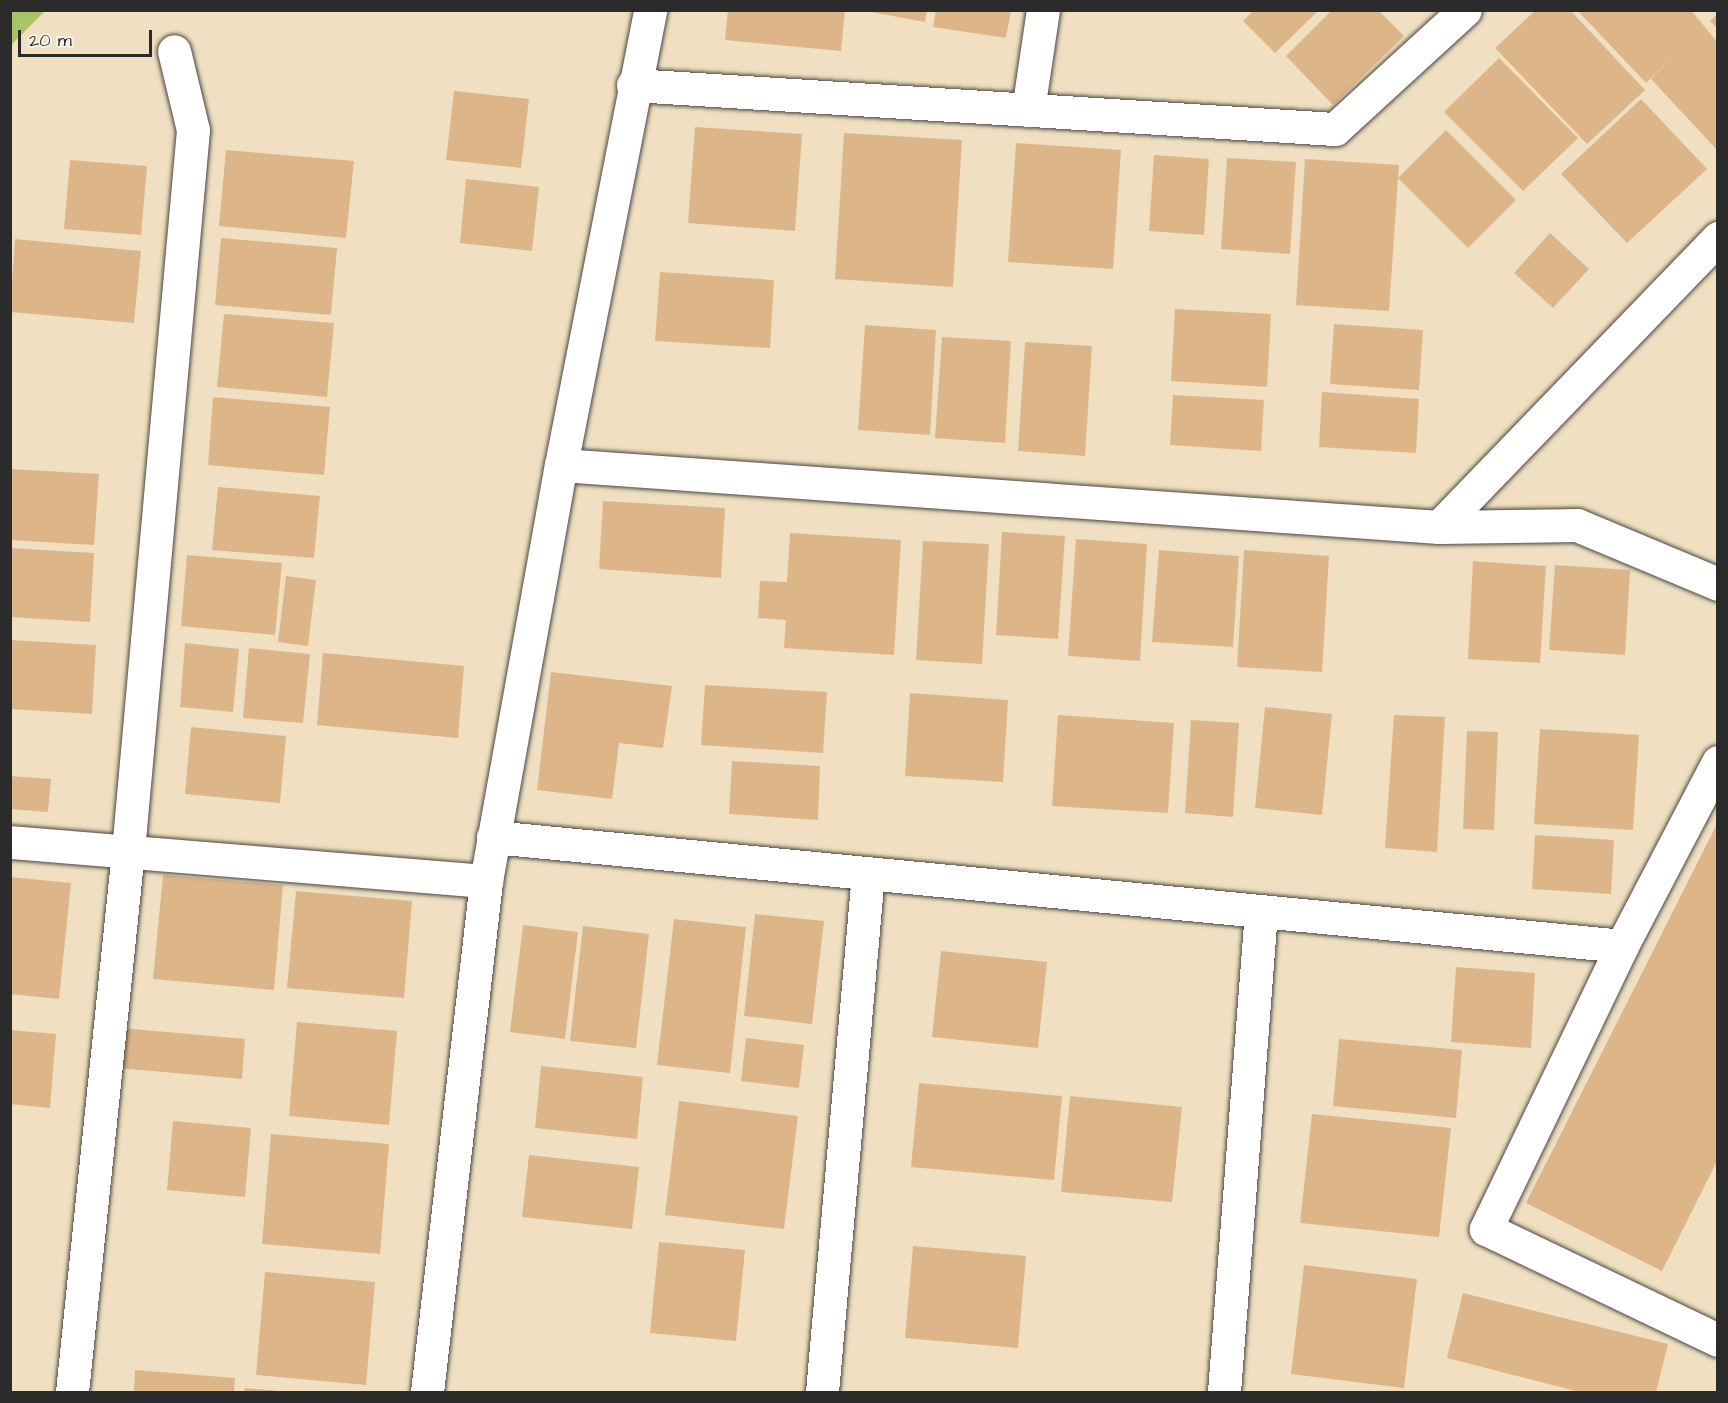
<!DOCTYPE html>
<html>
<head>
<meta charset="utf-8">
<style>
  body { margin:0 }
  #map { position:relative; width:1728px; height:1403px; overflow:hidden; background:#f0e0c1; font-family:"Architects Daughter",sans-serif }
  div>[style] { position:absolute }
  .green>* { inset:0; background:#abc368 }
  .building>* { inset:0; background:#dcb689 }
  .roads { filter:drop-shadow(0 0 2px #494642) drop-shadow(0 0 2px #494642) }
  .street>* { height:33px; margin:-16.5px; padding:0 16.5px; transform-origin:16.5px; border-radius:16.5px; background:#fff }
  .secondary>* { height:33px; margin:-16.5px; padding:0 16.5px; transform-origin:16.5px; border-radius:16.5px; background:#fff }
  span { translate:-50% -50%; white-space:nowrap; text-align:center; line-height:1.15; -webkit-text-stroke:4.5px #f7f3e8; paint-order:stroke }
  .frame { position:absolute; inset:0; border:12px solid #2b2b2b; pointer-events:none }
  .scale { position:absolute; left:18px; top:30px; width:134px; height:27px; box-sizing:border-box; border:3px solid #2b2b2b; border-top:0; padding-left:8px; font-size:18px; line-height:21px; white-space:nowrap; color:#2b2b2b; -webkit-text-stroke:4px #f7f3e8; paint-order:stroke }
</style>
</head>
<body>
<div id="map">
  <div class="green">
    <i style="clip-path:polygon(11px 10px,45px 10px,45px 11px,11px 45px)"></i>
  </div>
  <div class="building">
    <i style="clip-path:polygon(728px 10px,845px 10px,841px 51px,725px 40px)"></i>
    <i style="clip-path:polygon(860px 10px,927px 10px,925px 22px)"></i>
    <i style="clip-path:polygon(936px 10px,1011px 10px,1006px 38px,933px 27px)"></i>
    <i style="clip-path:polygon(1254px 10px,1319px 10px,1275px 53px,1243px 21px)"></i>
    <i style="clip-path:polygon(1332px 10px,1378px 10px,1404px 36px,1333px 105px,1286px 56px)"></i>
    <i style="clip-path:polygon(1536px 10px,1570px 10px,1645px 90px,1587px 144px,1495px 48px)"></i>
    <i style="clip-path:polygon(1577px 10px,1691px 10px,1718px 43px,1718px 151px,1651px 79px,1677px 53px,1646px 83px)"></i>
    <i style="clip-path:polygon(1718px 14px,1718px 29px,1710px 21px)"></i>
    <i style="clip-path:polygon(1499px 58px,1578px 138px,1523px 191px,1444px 112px)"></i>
    <i style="clip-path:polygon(454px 91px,529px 99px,521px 168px,446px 160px)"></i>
    <i style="clip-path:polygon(1641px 99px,1707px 169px,1627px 243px,1561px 174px)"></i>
    <i style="clip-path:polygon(695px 127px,802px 134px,795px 231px,688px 223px)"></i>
    <i style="clip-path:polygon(1446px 130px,1516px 200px,1468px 248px,1398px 178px,1389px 311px,1296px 305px,1305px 159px,1399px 165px,1398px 178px)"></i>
    <i style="clip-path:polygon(844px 133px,962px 140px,953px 287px,835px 279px)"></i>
    <i style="clip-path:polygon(1016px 143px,1121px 150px,1113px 269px,1008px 262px)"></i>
    <i style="clip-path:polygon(226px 150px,354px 161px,346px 238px,219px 226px)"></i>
    <i style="clip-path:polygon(1154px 155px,1209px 159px,1204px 235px,1149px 231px)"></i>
    <i style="clip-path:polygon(1227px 158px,1296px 162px,1290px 254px,1221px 249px)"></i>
    <i style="clip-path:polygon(70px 160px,147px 166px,141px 235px,64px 229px)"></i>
    <i style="clip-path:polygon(466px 179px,539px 187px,532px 251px,460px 243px)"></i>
    <i style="clip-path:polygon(1550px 233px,1589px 269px,1553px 308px,1514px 273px)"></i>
    <i style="clip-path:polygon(221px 238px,337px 248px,331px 315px,215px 305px)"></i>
    <i style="clip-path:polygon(15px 239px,141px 251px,134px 323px,10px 312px)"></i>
    <i style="clip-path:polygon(660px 272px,774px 280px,770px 348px,655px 341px)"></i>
    <i style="clip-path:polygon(1175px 309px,1271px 314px,1267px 387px,1171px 381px)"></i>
    <i style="clip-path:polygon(224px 314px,334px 323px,327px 397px,217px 387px)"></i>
    <i style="clip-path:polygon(1334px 324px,1423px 330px,1419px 390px,1330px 384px)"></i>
    <i style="clip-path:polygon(865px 325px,936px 330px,930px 435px,858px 430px)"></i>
    <i style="clip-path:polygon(942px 337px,1011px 341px,1005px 443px,935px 438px)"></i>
    <i style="clip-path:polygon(1025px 342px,1092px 346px,1085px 456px,1018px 451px)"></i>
    <i style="clip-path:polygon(1322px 392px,1419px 399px,1416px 453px,1319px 447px)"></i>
    <i style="clip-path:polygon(1173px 395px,1264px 400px,1261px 451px,1170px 445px)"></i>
    <i style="clip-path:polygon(213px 397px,330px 407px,324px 475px,208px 465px)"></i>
    <i style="clip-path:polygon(10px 469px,99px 474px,94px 545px,10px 540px)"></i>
    <i style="clip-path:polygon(218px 487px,320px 496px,314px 558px,212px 550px)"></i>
    <i style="clip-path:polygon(603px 501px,725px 508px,721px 578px,599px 569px)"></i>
    <i style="clip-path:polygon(1002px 532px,1065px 536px,1058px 639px,996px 635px)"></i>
    <i style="clip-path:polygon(790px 533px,901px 540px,894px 655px,784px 648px,786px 620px,758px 618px,760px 581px,787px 582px)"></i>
    <i style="clip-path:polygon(1076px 539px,1147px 544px,1140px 661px,1068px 656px)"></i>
    <i style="clip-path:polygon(923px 541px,989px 544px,982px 664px,916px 660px)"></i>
    <i style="clip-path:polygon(10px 548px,94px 553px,90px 622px,10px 617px)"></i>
    <i style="clip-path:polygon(1159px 550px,1239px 556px,1233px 647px,1152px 642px)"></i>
    <i style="clip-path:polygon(1244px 550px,1329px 556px,1322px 672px,1237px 667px)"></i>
    <i style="clip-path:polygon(187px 555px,282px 563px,275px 635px,181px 626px)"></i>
    <i style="clip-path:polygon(1473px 561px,1546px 566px,1540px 663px,1468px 659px)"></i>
    <i style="clip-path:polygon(1555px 565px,1630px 570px,1625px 655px,1549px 650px)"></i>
    <i style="clip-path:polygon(286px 576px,316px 580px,308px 646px,278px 642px)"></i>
    <i style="clip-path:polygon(10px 640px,96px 645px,92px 714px,10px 709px)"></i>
    <i style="clip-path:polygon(185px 643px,239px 649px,233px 712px,180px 707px)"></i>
    <i style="clip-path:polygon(249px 648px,310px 654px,303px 723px,243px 718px)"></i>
    <i style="clip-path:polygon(323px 653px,464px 666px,458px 738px,317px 725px)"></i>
    <i style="clip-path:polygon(551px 672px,672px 686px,663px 748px,619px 743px,612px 799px,537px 790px)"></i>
    <i style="clip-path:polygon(705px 685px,827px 692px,823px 753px,701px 745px)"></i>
    <i style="clip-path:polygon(910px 693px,1008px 700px,1003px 782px,905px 776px)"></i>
    <i style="clip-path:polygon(1265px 707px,1332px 714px,1322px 815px,1255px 808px)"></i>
    <i style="clip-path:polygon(1058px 715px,1174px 723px,1168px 813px,1052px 806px)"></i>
    <i style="clip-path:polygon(1394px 715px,1445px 717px,1437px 852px,1385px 848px)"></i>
    <i style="clip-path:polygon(1191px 720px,1239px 723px,1233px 817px,1185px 813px)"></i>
    <i style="clip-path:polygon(191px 727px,286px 736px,280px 803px,185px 794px)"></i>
    <i style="clip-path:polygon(1540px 729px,1639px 735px,1633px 830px,1534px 824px)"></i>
    <i style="clip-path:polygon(1467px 731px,1498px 732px,1494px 830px,1463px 829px)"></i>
    <i style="clip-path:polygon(732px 761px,820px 766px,818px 820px,729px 814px)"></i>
    <i style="clip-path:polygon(10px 776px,51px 779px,48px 812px,10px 809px)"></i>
    <i style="clip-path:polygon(1718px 822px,1718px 1159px,1662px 1271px,1526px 1203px)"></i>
    <i style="clip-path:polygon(1535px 835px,1614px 840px,1611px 894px,1532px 889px)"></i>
    <i style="clip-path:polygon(163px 875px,283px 885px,274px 990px,153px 979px)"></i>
    <i style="clip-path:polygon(10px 877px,71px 883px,59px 999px,10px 994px)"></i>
    <i style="clip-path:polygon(296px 891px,412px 901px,404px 998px,287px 988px)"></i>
    <i style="clip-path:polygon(755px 914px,824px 921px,812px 1024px,744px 1016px)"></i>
    <i style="clip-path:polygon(674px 919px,746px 927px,730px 1073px,657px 1065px)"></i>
    <i style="clip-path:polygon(523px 925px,578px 932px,565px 1039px,510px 1032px)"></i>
    <i style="clip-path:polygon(583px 926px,649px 934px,636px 1048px,570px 1041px)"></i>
    <i style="clip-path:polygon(941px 951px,1047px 962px,1038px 1048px,932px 1037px)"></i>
    <i style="clip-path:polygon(1456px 967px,1535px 973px,1531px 1048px,1451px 1042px)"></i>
    <i style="clip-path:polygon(297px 1022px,397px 1031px,389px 1125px,289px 1116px)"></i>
    <i style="clip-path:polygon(122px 1028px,245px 1039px,242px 1079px,118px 1068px)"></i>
    <i style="clip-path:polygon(10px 1030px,56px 1034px,50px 1108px,10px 1104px)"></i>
    <i style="clip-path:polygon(746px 1038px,804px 1045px,799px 1088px,741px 1081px)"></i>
    <i style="clip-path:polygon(1339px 1039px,1462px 1050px,1456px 1118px,1333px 1106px)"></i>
    <i style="clip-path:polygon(541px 1066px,643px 1077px,637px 1139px,535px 1128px)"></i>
    <i style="clip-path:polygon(919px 1083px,1062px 1096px,1054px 1180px,911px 1167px)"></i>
    <i style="clip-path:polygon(1070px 1096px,1182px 1107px,1172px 1202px,1061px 1192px)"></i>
    <i style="clip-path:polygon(679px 1101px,798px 1116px,784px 1229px,665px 1215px)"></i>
    <i style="clip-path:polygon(1312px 1114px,1451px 1128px,1439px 1237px,1300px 1223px)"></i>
    <i style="clip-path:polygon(173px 1121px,251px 1128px,245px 1197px,167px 1190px)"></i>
    <i style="clip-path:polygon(271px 1134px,389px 1144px,380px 1254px,262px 1244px)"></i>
    <i style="clip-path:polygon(529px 1155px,639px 1167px,632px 1229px,522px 1217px)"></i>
    <i style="clip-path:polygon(659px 1242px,745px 1250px,736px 1341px,650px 1333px)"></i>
    <i style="clip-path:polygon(913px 1246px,1026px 1256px,1018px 1348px,905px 1338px)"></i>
    <i style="clip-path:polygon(1304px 1265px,1417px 1279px,1404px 1388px,1291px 1374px)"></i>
    <i style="clip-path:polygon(265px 1272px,375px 1282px,366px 1385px,256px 1375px)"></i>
    <i style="clip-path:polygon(1463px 1293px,1668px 1344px,1656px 1392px,1580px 1392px,1447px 1358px)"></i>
    <i style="clip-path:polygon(135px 1370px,235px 1378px,234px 1392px,134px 1392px)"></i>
    <i style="clip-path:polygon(245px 1388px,280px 1391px,280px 1392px,244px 1392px)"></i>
  </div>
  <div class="roads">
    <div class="street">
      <i style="left:633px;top:85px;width:703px;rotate:3.59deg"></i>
      <i style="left:1335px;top:129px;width:176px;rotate:-42.5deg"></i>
      <i style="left:1028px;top:110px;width:101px;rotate:-81.5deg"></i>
      <i style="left:561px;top:465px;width:880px;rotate:4.04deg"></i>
      <i style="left:1439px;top:527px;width:138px;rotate:-0.8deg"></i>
      <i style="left:1577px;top:525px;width:153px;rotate:22.7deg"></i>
      <i style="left:1439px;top:527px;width:402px;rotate:-46deg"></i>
      <i style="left:1718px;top:762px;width:208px;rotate:117.6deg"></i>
      <i style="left:1622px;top:946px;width:314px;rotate:115.7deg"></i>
      <i style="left:1486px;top:1229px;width:257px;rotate:25.6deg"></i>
      <i style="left:493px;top:837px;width:1134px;rotate:5.51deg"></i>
      <i style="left:10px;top:842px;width:478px;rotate:4.7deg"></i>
      <i style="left:72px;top:1392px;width:544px;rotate:-84.09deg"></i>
      <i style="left:128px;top:851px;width:724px;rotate:-84.85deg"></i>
      <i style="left:193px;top:130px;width:81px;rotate:-103.5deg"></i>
      <i style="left:822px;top:1392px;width:520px;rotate:-84.93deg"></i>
      <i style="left:1224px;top:1392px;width:482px;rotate:-85.6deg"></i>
    </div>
    <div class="secondary">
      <i style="left:427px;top:1392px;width:514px;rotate:-83.41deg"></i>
      <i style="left:486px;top:881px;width:423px;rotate:-79.8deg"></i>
      <i style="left:561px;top:465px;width:464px;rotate:-78.9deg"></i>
    </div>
  </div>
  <div class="frame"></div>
  <div class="scale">20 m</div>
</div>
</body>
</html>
